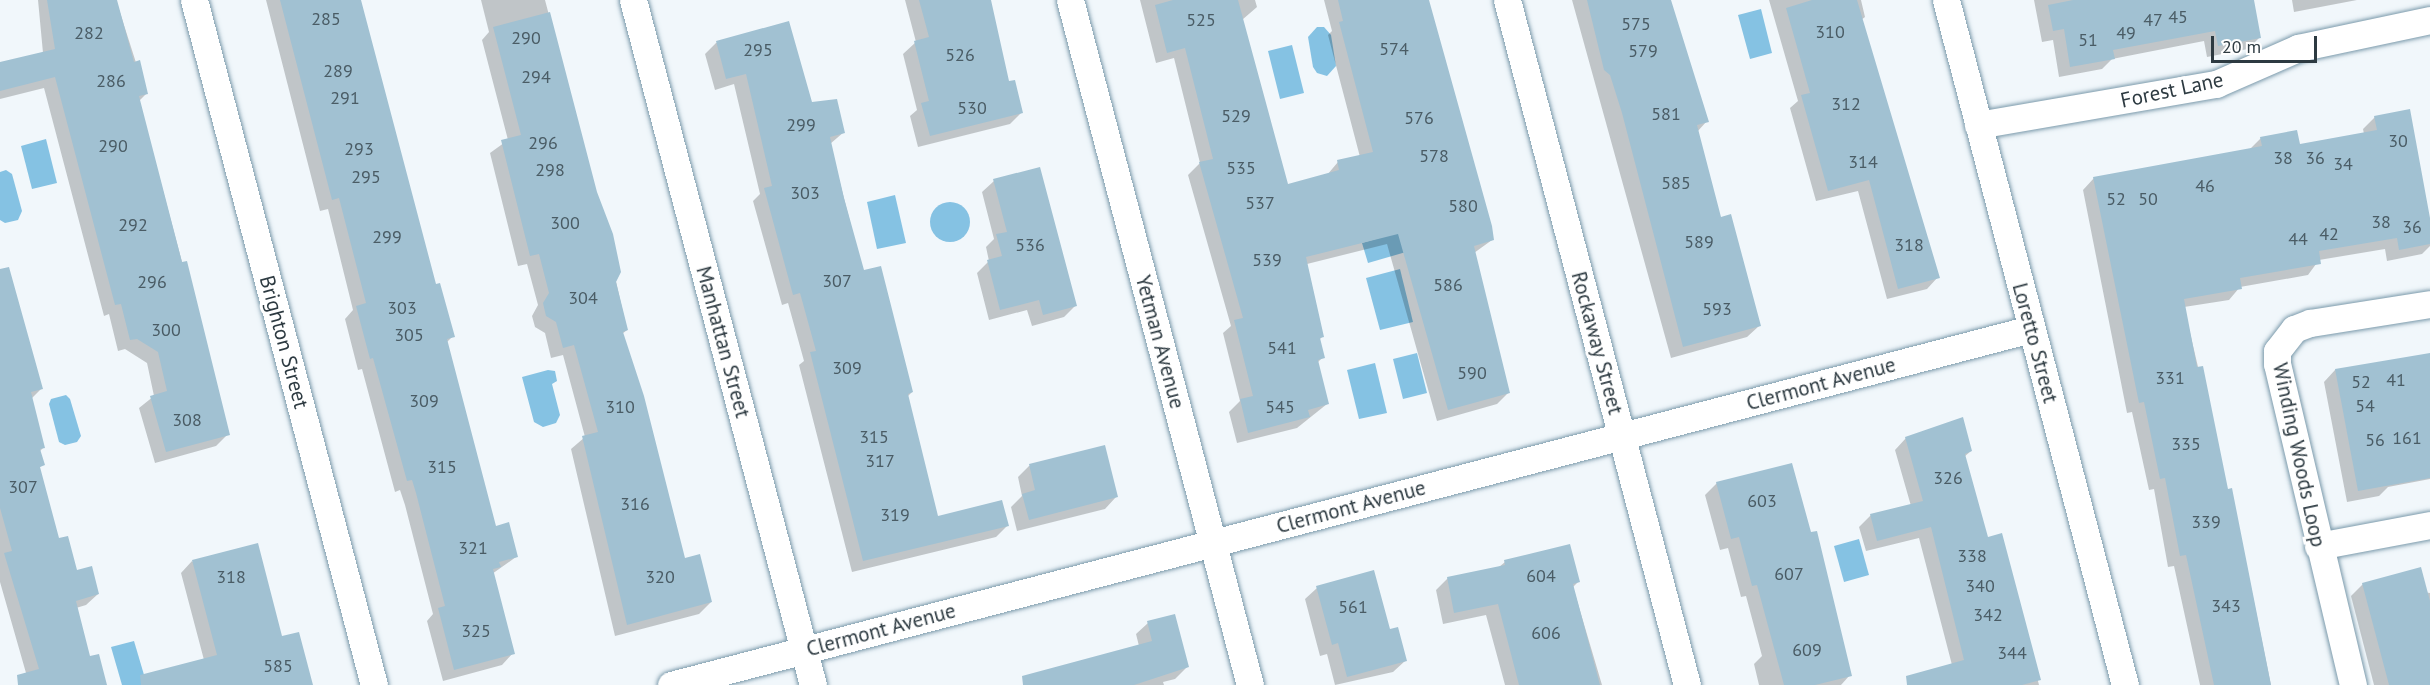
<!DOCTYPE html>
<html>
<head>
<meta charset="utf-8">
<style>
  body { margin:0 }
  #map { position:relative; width:2430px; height:685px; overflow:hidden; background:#f1f7fb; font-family:"PT Sans",sans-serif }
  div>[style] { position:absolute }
  .water>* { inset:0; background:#85c2e3 }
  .round { border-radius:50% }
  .shadow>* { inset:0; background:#0003 }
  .building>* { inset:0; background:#a1c1d2 }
  .roads { filter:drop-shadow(0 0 2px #7b9aab) drop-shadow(0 0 2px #7b9aab) }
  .minor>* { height:27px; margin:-13.5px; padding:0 13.5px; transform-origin:13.5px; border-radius:13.5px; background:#fff }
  span { translate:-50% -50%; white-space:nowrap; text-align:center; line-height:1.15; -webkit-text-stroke:6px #fff; paint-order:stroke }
  .number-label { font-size:18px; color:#4a5c65 }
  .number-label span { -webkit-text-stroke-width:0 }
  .street-label { font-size:21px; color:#2d3a41 }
  .scale { position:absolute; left:2211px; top:36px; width:106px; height:27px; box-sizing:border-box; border:3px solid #2d3a41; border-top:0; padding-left:8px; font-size:18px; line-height:21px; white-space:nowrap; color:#2d3a41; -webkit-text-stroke:4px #fff; paint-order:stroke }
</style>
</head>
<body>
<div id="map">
  <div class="water">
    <i style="clip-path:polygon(1761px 9px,1772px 53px,1750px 59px,1738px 15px)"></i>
    <i style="clip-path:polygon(1317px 27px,1324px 27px,1331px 35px,1336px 66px,1327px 76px,1317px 73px,1313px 67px,1308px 37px)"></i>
    <i style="clip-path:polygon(1292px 45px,1304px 93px,1280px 99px,1268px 51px)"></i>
    <i style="clip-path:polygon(46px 139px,57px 183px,32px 189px,21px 146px)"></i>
    <i style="clip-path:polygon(6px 170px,12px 174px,22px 211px,18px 220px,5px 223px,0 220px,0 172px)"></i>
    <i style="clip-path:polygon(895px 195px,906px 243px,877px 249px,867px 202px)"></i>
    <i class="round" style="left:930px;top:202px;width:40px;height:40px"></i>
    <i style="clip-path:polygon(1400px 232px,1406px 252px,1368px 263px,1362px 243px)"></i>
    <i style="clip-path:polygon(1400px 269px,1413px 322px,1380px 330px,1366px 278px)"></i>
    <i style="clip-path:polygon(1417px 353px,1427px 393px,1403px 399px,1393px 359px)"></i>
    <i style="clip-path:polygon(1375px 363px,1387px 413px,1359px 419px,1347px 370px)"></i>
    <i style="clip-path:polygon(548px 370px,555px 371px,557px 381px,552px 384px,560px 415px,556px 423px,543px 427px,534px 422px,522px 377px)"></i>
    <i style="clip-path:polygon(66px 395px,70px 399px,81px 436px,77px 442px,65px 445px,59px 442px,49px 404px,51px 399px)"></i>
    <i style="clip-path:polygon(1859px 539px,1869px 575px,1844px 582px,1834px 546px)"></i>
    <i style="clip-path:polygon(134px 641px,147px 685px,122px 685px,111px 647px)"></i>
  </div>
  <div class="shadow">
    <i style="clip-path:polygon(38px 0,116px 0,146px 94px,139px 101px,228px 434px,216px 446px,155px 463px,139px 408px,154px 396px,147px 363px,125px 349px,118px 351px,109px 314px,104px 316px,44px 88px,0 99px,0 63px,43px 53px)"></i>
    <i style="clip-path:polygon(266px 0,360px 0,435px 286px,453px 336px,446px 343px,495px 527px,516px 557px,492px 574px,513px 653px,502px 665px,443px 681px,427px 621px,433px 614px,405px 505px,400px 490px,395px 492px,362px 369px,358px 370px,345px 319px,353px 310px,328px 209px,320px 211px)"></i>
    <i style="clip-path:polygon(481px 0,545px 0,596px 193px,627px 330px,622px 334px,684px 560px,711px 602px,699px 614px,615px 636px,571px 449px,585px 437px,563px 355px,551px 358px,545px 333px,535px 327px,532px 316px,538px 305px,527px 264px,518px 266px,490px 153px,508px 140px,482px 40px,489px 32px)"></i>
    <i style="clip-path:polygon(905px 0,989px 0,1008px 83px,1021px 113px,1010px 124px,918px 147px,910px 116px,917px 110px,903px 54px,916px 42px)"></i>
    <i style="clip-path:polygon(1140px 0,1255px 0,1257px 7px,1242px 20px,1287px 185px,1327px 175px,1338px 162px,1360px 157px,1328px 35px,1332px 31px,1324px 0,1420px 0,1492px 240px,1474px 253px,1508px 393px,1497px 404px,1437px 421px,1387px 244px,1307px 264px,1323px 336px,1319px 340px,1323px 357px,1317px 363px,1327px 404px,1297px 428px,1237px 443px,1229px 412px,1240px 401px,1223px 333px,1231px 326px,1188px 175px,1200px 163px,1174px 58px,1156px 63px)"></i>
    <i style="clip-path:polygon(1572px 0,1653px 0,1707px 121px,1697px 132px,1720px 219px,1759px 326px,1747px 337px,1671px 358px)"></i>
    <i style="clip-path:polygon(1769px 0,1861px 0,1865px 17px,1861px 20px,1938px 277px,1927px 289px,1887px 299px,1858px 191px,1816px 201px,1790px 108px,1798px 101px)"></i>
    <i style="clip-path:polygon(2034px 0,2245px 0,2259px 38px,2248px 49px,2207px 57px,2204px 41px,2112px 59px,2102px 69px,2059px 77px,2053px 40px,2042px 42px)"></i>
    <i style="clip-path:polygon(2292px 0,2357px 0,2294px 12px)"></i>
    <i style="clip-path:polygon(788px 23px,810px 104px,844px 132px,830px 144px,863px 272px,912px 392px,907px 397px,937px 518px,1007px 526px,996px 537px,852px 572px,799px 365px,804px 361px,788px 303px,782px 305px,753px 201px,760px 194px,734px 84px,715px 90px,705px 54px,716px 43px)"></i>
    <i style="clip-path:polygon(2375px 117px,2430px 225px,2430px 246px,2422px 254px,2387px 261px,2385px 249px,2319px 260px,2308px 275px,2240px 287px,2229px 300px,2184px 307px,2227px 491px,2231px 490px,2271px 685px,2200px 685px,2174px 566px,2168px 567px,2154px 489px,2149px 490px,2132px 412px,2127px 413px,2083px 190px,2094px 178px,2249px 150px,2261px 138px,2299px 146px,2364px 134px,2363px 129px)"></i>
    <i style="clip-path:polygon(994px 181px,1075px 306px,1064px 317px,1032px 326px,1027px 310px,989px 320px,977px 273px,989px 261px,986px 247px,994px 239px,982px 192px)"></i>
    <i style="clip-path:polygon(0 284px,41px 389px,31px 399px,44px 447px,39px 452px,43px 464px,39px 468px,58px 540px,76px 572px,98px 594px,86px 605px,76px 608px,89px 658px,105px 685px,25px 685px,28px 680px,0 582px)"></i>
    <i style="clip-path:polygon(2430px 354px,2430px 479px,2388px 487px,2379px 496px,2347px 502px,2324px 382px,2335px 370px)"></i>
    <i style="clip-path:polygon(1906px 438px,1971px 451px,1964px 457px,1987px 538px,2001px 535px,2039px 685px,1942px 685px,1952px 665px,1919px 538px,1866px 551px,1859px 527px,1871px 515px,1911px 506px,1895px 450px)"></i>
    <i style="clip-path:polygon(1104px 447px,1116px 497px,1105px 509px,1017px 531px,1011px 507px,1022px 496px,1018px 477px,1029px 466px)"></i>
    <i style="clip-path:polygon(1717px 483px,1850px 675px,1841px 685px,1759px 685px,1754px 664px,1762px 656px,1746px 596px,1741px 597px,1728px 548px,1720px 550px,1705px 495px)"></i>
    <i style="clip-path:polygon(192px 561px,281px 638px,312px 685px,158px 685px,204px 660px,181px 573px)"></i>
    <i style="clip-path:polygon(1505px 562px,1578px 582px,1573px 587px,1602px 685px,1505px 685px,1486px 615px,1443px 624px,1436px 590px,1448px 578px,1499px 567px)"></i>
    <i style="clip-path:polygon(2363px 584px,2430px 593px,2430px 685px,2374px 685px,2351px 596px)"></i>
    <i style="clip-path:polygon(1317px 588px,1389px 631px,1405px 661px,1393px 672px,1335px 685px,1327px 654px,1320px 656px,1305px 599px)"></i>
    <i style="clip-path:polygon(1148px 623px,1187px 667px,1175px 679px,1163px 682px,1164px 685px,1031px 685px,1139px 646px,1136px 634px)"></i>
  </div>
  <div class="building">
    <i style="clip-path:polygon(47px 0,117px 0,134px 62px,140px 60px,148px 94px,139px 96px,182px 262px,187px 261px,230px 435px,166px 452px,150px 396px,167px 391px,158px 352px,137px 339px,130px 340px,121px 304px,115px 305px,55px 77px,0 91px,0 62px,55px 49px)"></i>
    <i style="clip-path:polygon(280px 0,361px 0,436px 284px,440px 283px,455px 337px,447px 339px,496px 526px,509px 522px,518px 557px,499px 562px,501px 567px,493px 569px,515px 654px,454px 670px,438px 608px,445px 606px,416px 493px,412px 480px,407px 481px,373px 358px,370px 359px,356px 306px,366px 303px,339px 198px,332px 200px)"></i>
    <i style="clip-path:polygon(919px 0,991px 0,1009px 81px,1015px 80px,1023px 113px,930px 136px,921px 103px,929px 101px,914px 41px,929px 37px)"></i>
    <i style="clip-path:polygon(1173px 0,1238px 0,1288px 184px,1339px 170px,1337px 160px,1373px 152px,1339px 22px,1343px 21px,1338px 0,1429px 0,1492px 226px,1494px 240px,1474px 246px,1510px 393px,1448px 410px,1398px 234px,1306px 257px,1324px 337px,1320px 338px,1325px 358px,1318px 360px,1329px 404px,1308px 410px,1310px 417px,1248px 433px,1240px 399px,1253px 396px,1234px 320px,1243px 318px,1199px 162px,1213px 159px,1185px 48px,1167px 53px,1155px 5px)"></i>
    <i style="clip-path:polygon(1587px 0,1671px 0,1709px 122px,1697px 125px,1721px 217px,1731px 214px,1761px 326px,1683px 347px,1622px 113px,1610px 75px,1604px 70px)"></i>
    <i style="clip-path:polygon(1812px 0,1857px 0,1940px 278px,1898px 289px,1869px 180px,1828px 191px,1801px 95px,1810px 93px,1786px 8px)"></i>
    <i style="clip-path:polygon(2073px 0,2254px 0,2261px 38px,2218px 46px,2215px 31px,2113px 50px,2115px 59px,2070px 67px,2064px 29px,2053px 31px,2048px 5px)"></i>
    <i style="clip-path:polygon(550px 12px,597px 192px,613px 234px,621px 272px,616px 282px,628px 330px,623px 332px,644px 396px,685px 558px,700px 554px,712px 602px,627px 625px,582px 436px,598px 432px,574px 345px,563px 348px,556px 322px,546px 316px,543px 303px,549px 293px,539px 254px,530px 256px,501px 140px,521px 135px,493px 27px)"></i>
    <i style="clip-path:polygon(789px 21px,812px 102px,837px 99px,845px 133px,830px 137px,844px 198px,864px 270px,881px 266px,913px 392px,908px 394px,938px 516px,1002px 500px,1009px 526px,863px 561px,810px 352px,816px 351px,800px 293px,793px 295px,764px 188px,772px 186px,746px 74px,726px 79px,716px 41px)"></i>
    <i style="clip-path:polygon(2410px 109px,2430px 218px,2430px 244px,2399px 250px,2397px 238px,2319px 251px,2321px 264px,2240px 278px,2242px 289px,2184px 299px,2197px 367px,2203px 366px,2228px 489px,2232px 488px,2271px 685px,2214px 685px,2186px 555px,2180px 556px,2165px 478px,2160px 479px,2144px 402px,2139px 403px,2093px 177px,2262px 146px,2260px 137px,2297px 130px,2300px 144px,2377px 130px,2374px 116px)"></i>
    <i style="clip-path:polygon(1040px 167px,1077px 306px,1043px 315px,1039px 300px,1000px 310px,987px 260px,1002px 256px,996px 234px,1007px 232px,993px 179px)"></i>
    <i style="clip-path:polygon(9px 267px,43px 389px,31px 392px,45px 448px,40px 449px,45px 465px,40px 467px,59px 538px,68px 536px,77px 570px,92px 566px,99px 594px,76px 601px,90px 656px,99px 654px,107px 685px,18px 685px,17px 675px,39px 669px,4px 553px,12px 551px,0 508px,0 269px)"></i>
    <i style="clip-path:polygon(2430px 353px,2430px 478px,2358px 491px,2335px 369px)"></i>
    <i style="clip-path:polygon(1963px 417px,1972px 451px,1965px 454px,1988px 537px,2002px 533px,2041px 680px,2022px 685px,1907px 685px,1906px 676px,1964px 660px,1931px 527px,1877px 541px,1870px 514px,1923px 501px,1905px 437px)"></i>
    <i style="clip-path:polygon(1105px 445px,1118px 497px,1029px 520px,1022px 494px,1035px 490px,1029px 464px)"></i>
    <i style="clip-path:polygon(1792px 463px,1811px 532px,1817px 531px,1852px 676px,1815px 685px,1784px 685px,1757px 585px,1752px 586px,1739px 537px,1731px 539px,1716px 482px)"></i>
    <i style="clip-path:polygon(258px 543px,282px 636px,299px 632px,313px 685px,141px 685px,140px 675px,217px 655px,192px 560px)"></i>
    <i style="clip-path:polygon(1570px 544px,1580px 582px,1573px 584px,1600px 685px,1519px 685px,1498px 604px,1454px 613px,1447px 577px,1505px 565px,1504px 560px)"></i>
    <i style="clip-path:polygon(2421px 567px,2430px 601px,2430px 685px,2389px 685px,2362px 583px)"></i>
    <i style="clip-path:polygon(1374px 570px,1390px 629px,1398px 627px,1407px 661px,1347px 677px,1338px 643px,1332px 645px,1316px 586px)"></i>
    <i style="clip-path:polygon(1175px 614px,1189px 667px,1134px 685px,1023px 685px,1022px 676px,1152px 641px,1147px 621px)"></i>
  </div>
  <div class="roads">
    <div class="minor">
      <i style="left:194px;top:0;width:708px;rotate:75.28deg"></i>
      <i style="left:633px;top:0;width:708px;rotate:75.28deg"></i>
      <i style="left:1070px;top:0;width:708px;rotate:75.28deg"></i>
      <i style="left:1507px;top:0;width:708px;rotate:75.28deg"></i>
      <i style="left:1946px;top:0;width:708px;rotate:75.36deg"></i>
      <i style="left:1978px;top:125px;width:242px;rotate:-9.8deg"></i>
      <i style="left:2216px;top:84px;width:90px;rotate:-23.7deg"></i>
      <i style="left:2298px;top:48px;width:135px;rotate:-12deg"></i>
      <i style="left:2318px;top:546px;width:114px;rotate:-10.6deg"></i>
      <i style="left:671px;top:685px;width:1406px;rotate:-14.67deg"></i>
      <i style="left:2353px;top:685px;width:330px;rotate:-103.3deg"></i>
      <i style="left:2277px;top:364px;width:13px;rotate:-90deg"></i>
      <i style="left:2277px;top:351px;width:28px;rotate:-52deg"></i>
      <i style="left:2294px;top:329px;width:17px;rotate:-21deg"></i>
      <i style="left:2310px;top:323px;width:121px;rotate:-9deg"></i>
    </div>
  </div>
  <div class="number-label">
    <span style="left:2178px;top:17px">45</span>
    <span style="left:326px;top:19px">285</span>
    <span style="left:1201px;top:20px">525</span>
    <span style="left:2153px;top:20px">47</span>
    <span style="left:1636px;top:24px">575</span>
    <span style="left:1830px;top:32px">310</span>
    <span style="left:89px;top:33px">282</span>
    <span style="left:2126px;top:33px">49</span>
    <span style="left:526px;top:38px">290</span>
    <span style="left:2088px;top:40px">51</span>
    <span style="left:1394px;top:49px">574</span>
    <span style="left:758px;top:50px">295</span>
    <span style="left:1643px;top:51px">579</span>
    <span style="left:960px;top:55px">526</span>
    <span style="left:338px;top:71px">289</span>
    <span style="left:536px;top:77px">294</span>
    <span style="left:111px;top:81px">286</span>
    <span style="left:345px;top:98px">291</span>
    <span style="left:1846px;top:104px">312</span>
    <span style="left:972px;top:108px">530</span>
    <span style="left:1666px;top:114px">581</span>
    <span style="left:1236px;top:116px">529</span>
    <span style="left:1419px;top:118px">576</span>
    <span style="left:801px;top:125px">299</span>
    <span style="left:2398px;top:141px">30</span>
    <span style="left:543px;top:143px">296</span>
    <span style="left:113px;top:146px">290</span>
    <span style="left:359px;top:149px">293</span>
    <span style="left:1434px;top:156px">578</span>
    <span style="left:2283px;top:158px">38</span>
    <span style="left:2315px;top:158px">36</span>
    <span style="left:1863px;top:162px">314</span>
    <span style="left:2343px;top:164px">34</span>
    <span style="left:1241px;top:168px">535</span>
    <span style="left:550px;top:170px">298</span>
    <span style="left:366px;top:177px">295</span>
    <span style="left:1676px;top:183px">585</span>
    <span style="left:2205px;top:186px">46</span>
    <span style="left:805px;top:193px">303</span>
    <span style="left:2116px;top:199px">52</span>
    <span style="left:2148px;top:199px">50</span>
    <span style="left:1260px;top:203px">537</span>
    <span style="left:1463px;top:206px">580</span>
    <span style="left:2381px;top:222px">38</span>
    <span style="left:565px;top:223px">300</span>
    <span style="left:133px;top:225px">292</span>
    <span style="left:2412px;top:227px">36</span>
    <span style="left:2329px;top:234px">42</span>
    <span style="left:387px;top:237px">299</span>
    <span style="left:2298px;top:239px">44</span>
    <span style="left:1699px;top:242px">589</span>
    <span style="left:1030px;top:245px">536</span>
    <span style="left:1909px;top:245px">318</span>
    <span style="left:1267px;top:260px">539</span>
    <span style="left:837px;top:281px">307</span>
    <span style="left:152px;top:282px">296</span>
    <span style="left:1448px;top:285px">586</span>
    <span style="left:583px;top:298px">304</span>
    <span style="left:402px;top:308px">303</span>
    <span style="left:1717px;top:309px">593</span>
    <span style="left:166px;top:330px">300</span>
    <span style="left:409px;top:335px">305</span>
    <span style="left:1282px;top:348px">541</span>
    <span style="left:847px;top:368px">309</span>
    <span style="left:1472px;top:373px">590</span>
    <span style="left:2170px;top:378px">331</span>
    <span style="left:2396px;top:380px">41</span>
    <span style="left:2361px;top:382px">52</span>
    <span style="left:424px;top:401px">309</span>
    <span style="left:2365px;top:406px">54</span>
    <span style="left:620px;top:407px">310</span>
    <span style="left:1280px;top:407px">545</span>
    <span style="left:187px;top:420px">308</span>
    <span style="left:874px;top:437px">315</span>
    <span style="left:2407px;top:438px">161</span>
    <span style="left:2375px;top:440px">56</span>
    <span style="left:2186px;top:444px">335</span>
    <span style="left:880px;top:461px">317</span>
    <span style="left:442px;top:467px">315</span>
    <span style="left:1948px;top:478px">326</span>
    <span style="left:23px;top:487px">307</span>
    <span style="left:1762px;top:501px">603</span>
    <span style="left:635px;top:504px">316</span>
    <span style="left:895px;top:515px">319</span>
    <span style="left:2206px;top:522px">339</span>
    <span style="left:473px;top:548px">321</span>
    <span style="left:1972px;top:556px">338</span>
    <span style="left:1789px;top:574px">607</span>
    <span style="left:1541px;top:576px">604</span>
    <span style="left:231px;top:577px">318</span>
    <span style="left:660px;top:577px">320</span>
    <span style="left:1980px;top:586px">340</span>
    <span style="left:2226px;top:606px">343</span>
    <span style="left:1353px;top:607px">561</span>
    <span style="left:1988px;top:615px">342</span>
    <span style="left:476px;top:631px">325</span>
    <span style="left:1546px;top:633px">606</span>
    <span style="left:1807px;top:650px">609</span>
    <span style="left:2012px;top:653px">344</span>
    <span style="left:278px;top:666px">585</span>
  </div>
  <div class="street-label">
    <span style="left:2172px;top:90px;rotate:-12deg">Forest Lane</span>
    <span style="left:284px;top:342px;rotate:75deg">Brighton Street</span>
    <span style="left:723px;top:342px;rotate:75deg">Manhattan Street</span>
    <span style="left:1160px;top:342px;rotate:75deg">Yetman Avenue</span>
    <span style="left:1597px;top:343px;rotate:75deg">Rockaway Street</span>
    <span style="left:2035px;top:343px;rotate:75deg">Loretto Street</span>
    <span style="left:1821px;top:384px;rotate:-15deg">Clermont Avenue</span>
    <span style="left:2299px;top:455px;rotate:78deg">Winding Woods Loop</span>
    <span style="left:1351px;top:507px;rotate:-15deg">Clermont Avenue</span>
    <span style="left:881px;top:630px;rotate:-15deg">Clermont Avenue</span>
  </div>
  <div class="scale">20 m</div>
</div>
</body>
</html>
